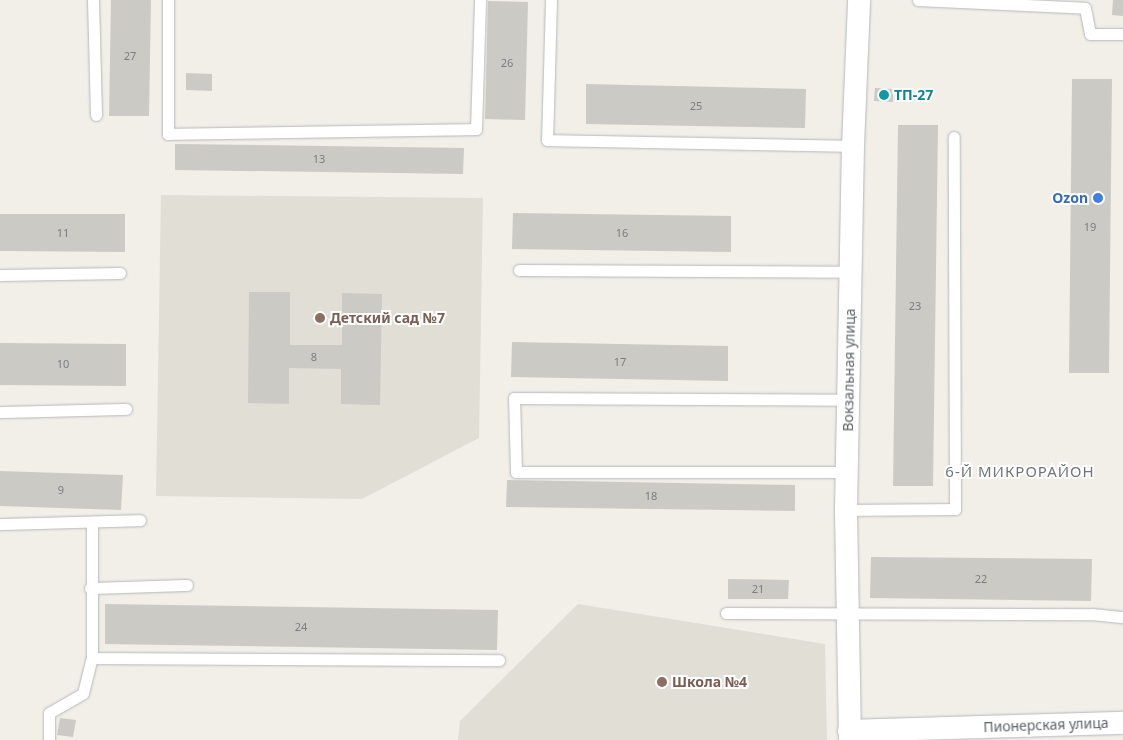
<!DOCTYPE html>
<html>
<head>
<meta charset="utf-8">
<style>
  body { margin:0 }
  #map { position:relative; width:1123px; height:740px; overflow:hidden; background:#f1efe8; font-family:"Noto Sans",sans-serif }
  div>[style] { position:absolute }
  .education>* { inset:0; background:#e1ded6 }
  .building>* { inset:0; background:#cccac5 }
  .roads { filter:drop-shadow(0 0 1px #b5b8bc) drop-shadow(0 0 1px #b5b8bc) }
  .lane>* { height:11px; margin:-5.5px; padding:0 5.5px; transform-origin:5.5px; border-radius:5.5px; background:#fff }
  .street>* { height:22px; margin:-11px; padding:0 11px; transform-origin:11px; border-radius:11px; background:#fff }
  .dots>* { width:14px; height:14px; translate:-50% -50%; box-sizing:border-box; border:2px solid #fff; border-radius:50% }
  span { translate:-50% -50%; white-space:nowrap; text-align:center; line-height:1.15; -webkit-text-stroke:4px #fff; paint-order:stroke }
  .number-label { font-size:11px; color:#7a7d7f }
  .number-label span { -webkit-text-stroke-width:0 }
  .culture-label { font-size:14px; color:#0d838f; font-weight:700 }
  .left { translate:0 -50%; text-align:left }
  .shop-label { font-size:14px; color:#366cbe; font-weight:700 }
  .right { translate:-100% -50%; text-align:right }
  .education-label { font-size:14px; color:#785e54; font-weight:700 }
  .street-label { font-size:14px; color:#5f6368 }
  .neighbourhood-label { font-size:15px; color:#70757a; letter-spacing:1px }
</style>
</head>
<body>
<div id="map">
  <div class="education">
    <i style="clip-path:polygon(161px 195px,483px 198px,479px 438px,362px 499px,156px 496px)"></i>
    <i style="clip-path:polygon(578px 604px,825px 644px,827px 740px,458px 740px,460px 721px)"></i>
  </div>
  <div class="building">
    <i style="clip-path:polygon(111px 0,151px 0,149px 116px,109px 116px)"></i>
    <i style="clip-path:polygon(1113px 0,1123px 0,1123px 16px,1112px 15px)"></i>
    <i style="clip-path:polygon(488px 1px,528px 2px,525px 120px,485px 119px)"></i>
    <i style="clip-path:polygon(186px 73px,212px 74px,212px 91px,186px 90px)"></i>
    <i style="clip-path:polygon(1072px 79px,1112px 79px,1109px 373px,1069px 373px)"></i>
    <i style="clip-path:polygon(586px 84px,806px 89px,805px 128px,586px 124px)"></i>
    <i style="clip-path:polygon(875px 88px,893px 89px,893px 102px,874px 101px)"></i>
    <i style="clip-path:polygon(898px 125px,938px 125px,933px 486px,893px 486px)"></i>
    <i style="clip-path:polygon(175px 144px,464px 148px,463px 174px,175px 170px)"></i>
    <i style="clip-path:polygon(513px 213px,731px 216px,731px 252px,512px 249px)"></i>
    <i style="clip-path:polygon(0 214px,125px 214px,125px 252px,0 251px)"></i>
    <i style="clip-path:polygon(249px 292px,290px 292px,290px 345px,342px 345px,342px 293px,382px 294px,380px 405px,341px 404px,341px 369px,289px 368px,289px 404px,248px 403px)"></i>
    <i style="clip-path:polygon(512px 342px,728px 346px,728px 381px,511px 377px)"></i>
    <i style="clip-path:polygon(0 343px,126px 344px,126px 386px,0 385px)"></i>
    <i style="clip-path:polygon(0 471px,123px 475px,121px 510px,0 506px)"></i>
    <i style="clip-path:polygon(507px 480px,795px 485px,795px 511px,506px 507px)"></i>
    <i style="clip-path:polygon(871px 557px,1092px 559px,1091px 601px,870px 598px)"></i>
    <i style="clip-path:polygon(728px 579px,789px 580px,788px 599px,728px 599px)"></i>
    <i style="clip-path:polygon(105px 604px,498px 610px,497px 650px,105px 644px)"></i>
    <i style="clip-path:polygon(60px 718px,76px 720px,73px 737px,57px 735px)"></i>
  </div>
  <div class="roads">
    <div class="lane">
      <i style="left:93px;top:0;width:115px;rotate:88.5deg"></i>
      <i style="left:168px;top:0;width:134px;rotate:90deg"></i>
      <i style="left:168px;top:134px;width:308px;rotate:-0.9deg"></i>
      <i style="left:476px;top:129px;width:129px;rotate:-88.2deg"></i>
      <i style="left:551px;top:0;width:140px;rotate:91.6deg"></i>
      <i style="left:547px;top:140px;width:306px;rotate:1.1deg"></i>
      <i style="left:918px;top:0;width:167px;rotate:2.7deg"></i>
      <i style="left:1085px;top:8px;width:26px;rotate:79deg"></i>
      <i style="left:1090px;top:34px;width:33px"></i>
      <i style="left:519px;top:270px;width:331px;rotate:0.3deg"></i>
      <i style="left:0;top:275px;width:120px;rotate:-1deg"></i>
      <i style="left:0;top:412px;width:126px;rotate:-1.4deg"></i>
      <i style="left:847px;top:472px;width:331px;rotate:180deg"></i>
      <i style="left:516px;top:472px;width:74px;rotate:-91.5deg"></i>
      <i style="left:514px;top:398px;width:334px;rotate:0.3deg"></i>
      <i style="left:846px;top:510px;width:109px;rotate:-0.5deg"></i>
      <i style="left:955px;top:509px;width:372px;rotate:-90.2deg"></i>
      <i style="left:0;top:524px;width:140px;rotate:-1.6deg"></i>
      <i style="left:90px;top:588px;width:97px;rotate:-1.8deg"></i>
      <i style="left:726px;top:613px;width:366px;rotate:0.2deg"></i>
      <i style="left:1092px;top:614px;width:31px;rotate:6deg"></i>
      <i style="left:92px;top:658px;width:407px;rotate:0.3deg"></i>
      <i style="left:49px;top:740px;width:27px;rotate:-90deg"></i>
      <i style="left:49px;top:713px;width:39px;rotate:-30deg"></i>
      <i style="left:83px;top:693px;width:36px;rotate:-76deg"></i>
      <i style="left:92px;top:658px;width:136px;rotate:-90deg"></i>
    </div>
    <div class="street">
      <i style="left:849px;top:731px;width:274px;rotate:-1.7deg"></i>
      <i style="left:850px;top:740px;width:230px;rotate:-91deg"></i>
      <i style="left:846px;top:510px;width:364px;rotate:-88.9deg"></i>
      <i style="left:853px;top:146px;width:146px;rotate:-87.6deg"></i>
    </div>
  </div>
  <div class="dots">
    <i style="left:884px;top:95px;background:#0f9aa8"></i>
    <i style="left:1098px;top:198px;background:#3f7fe0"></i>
    <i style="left:320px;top:318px;background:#8d6e63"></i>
    <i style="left:662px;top:682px;background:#8d6e63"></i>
  </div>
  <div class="number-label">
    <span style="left:130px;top:56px">27</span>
    <span style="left:507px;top:63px">26</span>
    <span style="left:696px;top:106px">25</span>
    <span style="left:319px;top:159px">13</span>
    <span style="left:1090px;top:227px">19</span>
    <span style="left:63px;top:233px">11</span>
    <span style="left:622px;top:233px">16</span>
    <span style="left:915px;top:306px">23</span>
    <span style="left:314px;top:357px">8</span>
    <span style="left:620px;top:362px">17</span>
    <span style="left:63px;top:364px">10</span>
    <span style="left:61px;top:490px">9</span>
    <span style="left:651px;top:496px">18</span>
    <span style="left:981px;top:579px">22</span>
    <span style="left:758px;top:589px">21</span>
    <span style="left:301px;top:627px">24</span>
  </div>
  <div class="culture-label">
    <span class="left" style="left:894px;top:95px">ТП-27</span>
  </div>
  <div class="shop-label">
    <span class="right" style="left:1088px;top:198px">Ozon</span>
  </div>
  <div class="education-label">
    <span class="left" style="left:330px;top:318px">Детский сад №7</span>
    <span class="left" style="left:672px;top:682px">Школа №4</span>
  </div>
  <div class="street-label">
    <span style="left:849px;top:370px;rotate:-89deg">Вокзальная улица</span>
    <span style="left:1046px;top:725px;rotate:-2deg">Пионерская улица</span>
  </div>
  <div class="neighbourhood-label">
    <span style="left:1020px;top:472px">6-Й МИКРОРАЙОН</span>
  </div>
</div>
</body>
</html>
